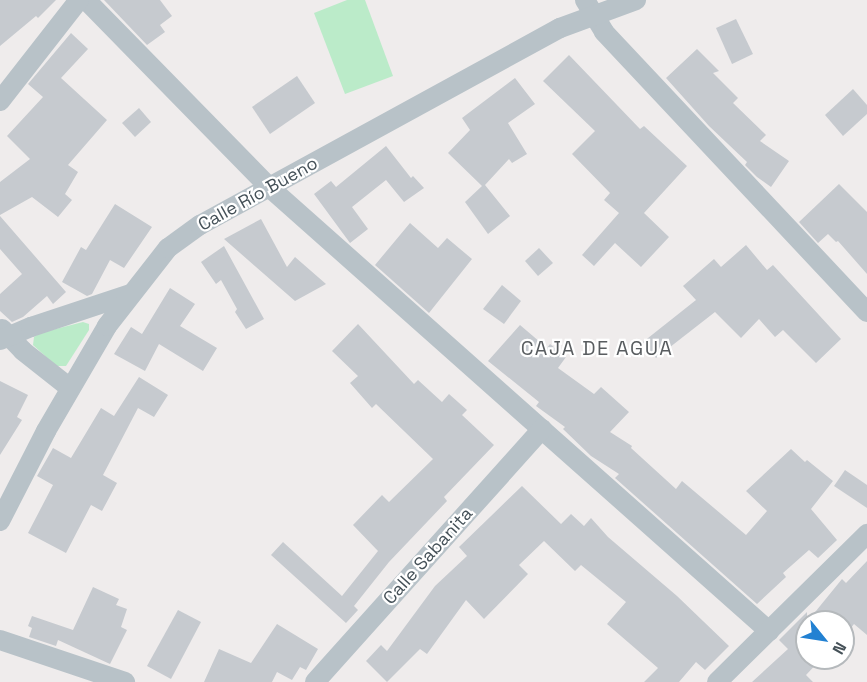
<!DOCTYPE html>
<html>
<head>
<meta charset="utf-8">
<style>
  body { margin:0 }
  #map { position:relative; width:867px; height:682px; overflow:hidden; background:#efecec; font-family:"Space Grotesk",sans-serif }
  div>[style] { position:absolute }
  .green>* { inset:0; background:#bbebc9 }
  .building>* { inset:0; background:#c6cacf }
  .street>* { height:20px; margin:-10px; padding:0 10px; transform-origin:10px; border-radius:10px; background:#b8c2c8 }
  span { translate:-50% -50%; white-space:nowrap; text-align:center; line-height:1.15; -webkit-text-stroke:4.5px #fff; paint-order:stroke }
  .street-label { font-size:18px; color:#455158 }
  .neighbourhood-label { font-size:20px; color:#595d60; letter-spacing:1.5px }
  .north { position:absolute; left:795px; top:610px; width:60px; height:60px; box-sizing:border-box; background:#fff; border:2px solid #b5b9bc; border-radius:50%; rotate:120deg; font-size:16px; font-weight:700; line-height:24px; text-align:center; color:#455158 }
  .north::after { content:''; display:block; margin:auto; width:21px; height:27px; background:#2281d2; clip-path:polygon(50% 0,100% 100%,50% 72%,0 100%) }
</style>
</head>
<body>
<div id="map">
  <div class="green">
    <i style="clip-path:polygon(347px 0,365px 0,393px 76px,345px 94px,314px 13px)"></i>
    <i style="clip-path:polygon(83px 322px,89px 324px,89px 330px,66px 366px,56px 366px,33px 345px,34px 337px,40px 333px)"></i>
  </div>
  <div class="building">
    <i style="clip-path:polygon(0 0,56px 0,38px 18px,36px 16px,0 46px)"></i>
    <i style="clip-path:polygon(104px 0,160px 0,172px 16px,160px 25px,165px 32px,147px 45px)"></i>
    <i style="clip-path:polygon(736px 19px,753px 54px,732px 64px,716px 28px)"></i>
    <i style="clip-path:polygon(71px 33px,88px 49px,61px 78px,107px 120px,68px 165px,78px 172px,65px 194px,72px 200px,58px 217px,32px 197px,0 215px,0 182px,30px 159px,7px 136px,43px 97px,28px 84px)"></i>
    <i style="clip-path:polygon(697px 49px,719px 71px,713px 73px,738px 98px,733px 103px,766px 135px,760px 141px,789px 161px,771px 187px,757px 177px,745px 165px,747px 162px,709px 126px,666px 78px)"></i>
    <i style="clip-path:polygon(569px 55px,640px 129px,644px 126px,687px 166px,644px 213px,669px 237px,641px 267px,615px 243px,594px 266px,582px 255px,619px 213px,604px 200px,610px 193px,572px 154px,595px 131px,543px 81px)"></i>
    <i style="clip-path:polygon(297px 76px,315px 103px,270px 134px,252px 107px)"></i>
    <i style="clip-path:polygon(515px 78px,535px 104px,508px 123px,527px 154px,512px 163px,509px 159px,485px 185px,510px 216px,488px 234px,465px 202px,482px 186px,448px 153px,470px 130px,462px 118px)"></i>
    <i style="clip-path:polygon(853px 89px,867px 105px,867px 114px,843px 136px,825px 115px)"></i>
    <i style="clip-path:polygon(139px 108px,151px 122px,135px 137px,122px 123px)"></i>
    <i style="clip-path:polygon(386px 146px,411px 178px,413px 176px,424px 188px,404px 202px,386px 180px,352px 207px,368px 229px,350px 243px,314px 194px,331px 181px,336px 187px)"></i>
    <i style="clip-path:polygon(839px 184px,867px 212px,867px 274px,838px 241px,836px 242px,828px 234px,818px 243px,799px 222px)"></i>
    <i style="clip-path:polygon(115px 204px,152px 227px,124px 268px,110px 260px,92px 294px,87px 296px,62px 282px,81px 247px,86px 250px)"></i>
    <i style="clip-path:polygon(0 216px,66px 292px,53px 304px,47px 296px,23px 317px,12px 322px,0 311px,0 294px,22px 274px,0 249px)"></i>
    <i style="clip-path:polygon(261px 219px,287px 267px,295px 257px,326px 284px,295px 301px,224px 239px)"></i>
    <i style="clip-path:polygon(410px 223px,438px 248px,447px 238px,472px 259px,429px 313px,375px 265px)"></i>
    <i style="clip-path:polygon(746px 245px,767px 270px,773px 265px,841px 339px,816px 363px,783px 330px,775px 337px,759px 319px,741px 338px,715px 312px,656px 358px,643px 342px,696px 300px,683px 286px,714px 259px,721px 267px)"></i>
    <i style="clip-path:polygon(224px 246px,264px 319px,246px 329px,235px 312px,237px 309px,221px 280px,216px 284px,201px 262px)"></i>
    <i style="clip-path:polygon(539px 248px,553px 263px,538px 276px,525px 261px)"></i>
    <i style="clip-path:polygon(502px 285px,521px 301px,504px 324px,483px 309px)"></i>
    <i style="clip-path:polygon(170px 288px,195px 304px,180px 326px,217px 348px,203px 371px,159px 344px,145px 371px,114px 354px,131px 327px,142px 334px)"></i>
    <i style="clip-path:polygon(358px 324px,414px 384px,418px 380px,442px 402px,449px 394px,467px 410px,462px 415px,494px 445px,444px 497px,447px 501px,389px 562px,354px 606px,358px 610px,346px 623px,271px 555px,283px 542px,342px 596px,378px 551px,353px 525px,382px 495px,389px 502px,433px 459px,376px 404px,372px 408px,350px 383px,358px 376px,332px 351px)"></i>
    <i style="clip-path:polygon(520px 325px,547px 348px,550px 344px,566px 357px,558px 368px,594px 394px,601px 387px,629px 412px,610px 432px,632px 446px,631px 448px,676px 489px,682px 481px,746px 535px,767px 511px,746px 491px,791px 449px,805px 462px,807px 460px,833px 481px,811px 509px,837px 540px,818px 558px,809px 550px,783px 573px,786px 577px,757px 604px,615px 478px,619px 474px,591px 456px,563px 429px,565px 427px,536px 406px,539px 402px,488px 361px)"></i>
    <i style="clip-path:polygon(139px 377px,168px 395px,154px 417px,138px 408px,103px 475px,117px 483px,102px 511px,91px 505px,66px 553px,28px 533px,53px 485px,37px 476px,53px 448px,71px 458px,101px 408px,114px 416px)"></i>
    <i style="clip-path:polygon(0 381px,28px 395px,17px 417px,22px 420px,0 455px)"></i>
    <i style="clip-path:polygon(845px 470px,867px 485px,867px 508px,834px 486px)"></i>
    <i style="clip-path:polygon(522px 486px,561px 524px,571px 514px,584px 526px,591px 518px,608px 537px,677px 596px,729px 646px,705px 670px,696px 662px,679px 682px,644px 682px,658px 668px,607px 624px,626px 602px,581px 565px,575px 571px,544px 541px,519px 565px,528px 574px,484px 619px,466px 600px,427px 654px,420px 649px,387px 682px,366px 661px,381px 645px,387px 651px,435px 586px,467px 556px,459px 547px)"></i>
    <i style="clip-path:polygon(867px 561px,867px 635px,854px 624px,843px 638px,843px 622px,807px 622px,842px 579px,846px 583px)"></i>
    <i style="clip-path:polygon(93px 587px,119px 599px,116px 605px,127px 609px,121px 627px,127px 630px,110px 664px,58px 640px,56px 646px,29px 637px,32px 628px,28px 626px,32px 616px,73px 630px)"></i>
    <i style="clip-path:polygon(178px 610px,201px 622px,171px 679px,147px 666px)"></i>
    <i style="clip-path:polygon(807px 612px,807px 658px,822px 658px,806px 675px,813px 682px,752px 682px,788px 649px,779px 640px)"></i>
    <i style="clip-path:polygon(277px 624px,318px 649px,306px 670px,300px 667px,292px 680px,277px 672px,272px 682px,204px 682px,219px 649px,251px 663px)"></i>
  </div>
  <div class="street">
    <i style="left:86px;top:0;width:262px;rotate:45.6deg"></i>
    <i style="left:269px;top:187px;width:669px;rotate:41.61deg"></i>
    <i style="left:585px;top:0;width:37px;rotate:59deg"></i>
    <i style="left:604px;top:32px;width:384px;rotate:46.8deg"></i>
    <i style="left:0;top:101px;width:128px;rotate:-52deg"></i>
    <i style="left:2px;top:329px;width:30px;rotate:46deg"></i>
    <i style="left:23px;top:351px;width:60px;rotate:38.2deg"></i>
    <i style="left:0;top:340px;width:34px;rotate:-23deg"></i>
    <i style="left:31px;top:327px;width:104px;rotate:-18.4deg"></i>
    <i style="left:0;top:521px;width:101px;rotate:-62.9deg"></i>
    <i style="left:46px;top:431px;width:121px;rotate:-59.8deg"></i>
    <i style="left:107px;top:326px;width:99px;rotate:-52deg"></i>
    <i style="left:168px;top:248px;width:39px;rotate:-36deg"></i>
    <i style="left:200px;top:225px;width:410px;rotate:-28.7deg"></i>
    <i style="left:560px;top:28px;width:81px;rotate:-20.2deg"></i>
    <i style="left:0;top:640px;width:132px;rotate:18.6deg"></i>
    <i style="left:315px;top:682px;width:340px;rotate:-48.1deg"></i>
    <i style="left:717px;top:682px;width:211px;rotate:-44.6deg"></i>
  </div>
  <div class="street-label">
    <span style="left:258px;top:194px;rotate:-29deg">Calle Río Bueno</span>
    <span style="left:428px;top:556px;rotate:-48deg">Calle Sabanita</span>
  </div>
  <div class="neighbourhood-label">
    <span style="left:597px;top:348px">CAJA DE AGUA</span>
  </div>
  <div class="north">N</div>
</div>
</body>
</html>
